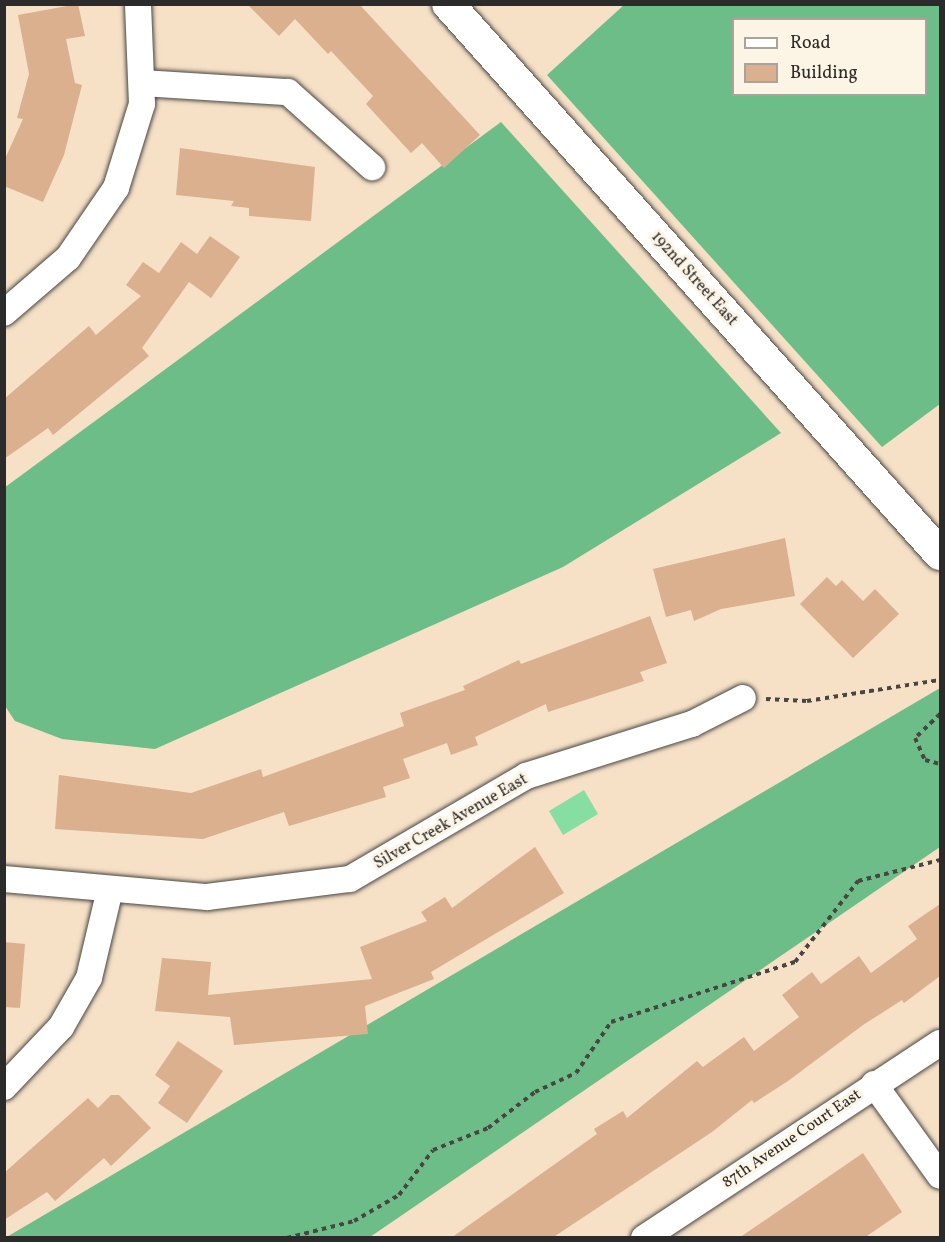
<!DOCTYPE html>
<html>
<head>
<meta charset="utf-8">
<style>
  body { margin:0 }
  #map { position:relative; width:945px; height:1242px; overflow:hidden; background:#f6e0c6; font-family:Vollkorn,serif }
  div>[style] { position:absolute }
  .green>* { inset:0; background:#87dea2 }
  .forest>* { inset:0; background:#6dbd88 }
  .building>* { inset:0; background:#dab08e }
  .path>* { height:4px; margin-top:-2px; transform-origin:0; background:repeating-linear-gradient(90deg,#494642 0 4.5px,transparent 0 9px) }
  .roads { filter:drop-shadow(0 0 2px #494642) drop-shadow(0 0 2px #494642) }
  .minor>* { height:26px; margin:-13px; padding:0 13px; transform-origin:13px; border-radius:13px; background:#fff }
  .tertiary>* { height:32px; margin:-16px; padding:0 16px; transform-origin:16px; border-radius:16px; background:#fff }
  span { translate:-50% -50%; white-space:nowrap; text-align:center; line-height:1.15; -webkit-text-stroke:6px #fcf5e5; paint-order:stroke }
  .street-label { font-size:16px; color:#2b2b2b }
  .frame { position:absolute; inset:0; border:6px solid #2b2b2b; pointer-events:none }
  .legend { position:absolute; left:732px; top:18px; width:195px; height:78px; box-sizing:border-box; background:#fcf5e5; border:2px solid #a8a49b; margin:0; padding:8px 10px; list-style:none; font-size:18px; color:#2b2b2b }
  .legend li { display:flex; align-items:center; gap:12px; height:30px }
  .legend b { width:30px; border:2px solid #a8a49b }
</style>
</head>
<body>
<div id="map">
  <div class="green">
    <i style="clip-path:polygon(584px 790px,598px 814px,563px 835px,549px 811px)"></i>
  </div>
  <div class="forest">
    <i style="clip-path:polygon(evenodd,625px 4px,940px 5px,940px 404px,882px 447px,547px 75px,625px 4px,734px 20px,926px 20px,926px 94px,734px 94px,734px 20px)"></i>
    <i style="clip-path:polygon(501px 122px,781px 433px,563px 567px,155px 749px,62px 739px,15px 721px,5px 706px,4px 488px)"></i>
    <i style="clip-path:polygon(940px 688px,940px 847px,370px 1237px,5px 1238px)"></i>
  </div>
  <div class="building">
    <i style="clip-path:polygon(78px 4px,85px 36px,66px 39px,75px 83px,82px 85px,64px 155px,43px 202px,4px 186px,4px 161px,23px 119px,17px 118px,29px 74px,18px 15px)"></i>
    <i style="clip-path:polygon(247px 4px,359px 4px,480px 135px,444px 168px,422px 143px,411px 153px,366px 104px,373px 96px,331px 51px,328px 54px,295px 19px,279px 36px)"></i>
    <i style="clip-path:polygon(180px 148px,315px 167px,311px 221px,249px 216px,249px 208px,231px 206px,234px 201px,176px 195px)"></i>
    <i style="clip-path:polygon(210px 236px,240px 257px,211px 298px,189px 282px,142px 348px,149px 356px,53px 435px,48px 428px,4px 459px,4px 399px,89px 326px,96px 335px,141px 296px,126px 285px,143px 262px,159px 273px,181px 242px,197px 254px)"></i>
    <i style="clip-path:polygon(785px 538px,795px 596px,721px 609px,694px 621px,691px 610px,666px 617px,653px 569px)"></i>
    <i style="clip-path:polygon(827px 577px,836px 586px,842px 580px,863px 601px,875px 589px,899px 614px,853px 658px,800px 604px)"></i>
    <i style="clip-path:polygon(650px 616px,667px 663px,640px 672px,644px 681px,548px 712px,546px 704px,475px 737px,478px 745px,451px 755px,447px 743px,403px 759px,410px 778px,383px 787px,386px 797px,289px 826px,284px 812px,203px 839px,55px 829px,59px 775px,191px 793px,261px 769px,263px 777px,404px 726px,400px 713px,465px 690px,463px 686px,519px 660px,521px 664px)"></i>
    <i style="clip-path:polygon(535px 847px,564px 893px,431px 972px,434px 979px,365px 1006px,368px 1034px,234px 1045px,230px 1017px,155px 1011px,162px 958px,211px 962px,208px 995px,372px 979px,360px 947px,427px 921px,421px 912px,445px 897px,452px 908px)"></i>
    <i style="clip-path:polygon(940px 904px,940px 976px,904px 1003px,902px 1000px,863px 1025px,788px 1081px,754px 1103px,752px 1100px,712px 1132px,552px 1238px,451px 1238px,597px 1134px,594px 1129px,623px 1111px,627px 1118px,697px 1061px,703px 1067px,744px 1037px,754px 1051px,799px 1017px,782px 995px,812px 972px,821px 984px,859px 956px,871px 973px,917px 939px,908px 926px)"></i>
    <i style="clip-path:polygon(4px 942px,25px 944px,20px 1008px,4px 1007px)"></i>
    <i style="clip-path:polygon(178px 1041px,223px 1071px,187px 1123px,158px 1103px,170px 1086px,155px 1075px)"></i>
    <i style="clip-path:polygon(111px 1095px,119px 1095px,151px 1128px,111px 1166px,104px 1158px,55px 1201px,47px 1192px,4px 1220px,4px 1173px,88px 1098px,98px 1108px)"></i>
    <i style="clip-path:polygon(863px 1153px,902px 1212px,864px 1238px,739px 1238px)"></i>
  </div>
  <div class="path">
    <i style="left:766px;top:699px;width:41px;rotate:2.8deg"></i>
    <i style="left:807px;top:701px;width:135px;rotate:-9deg"></i>
    <i style="left:940px;top:714px;width:35px;rotate:136deg"></i>
    <i style="left:915px;top:738px;width:24px;rotate:66deg"></i>
    <i style="left:925px;top:760px;width:16px;rotate:15deg"></i>
    <i style="left:287px;top:1238px;width:69px;rotate:-14.2deg"></i>
    <i style="left:354px;top:1221px;width:52px;rotate:-30deg"></i>
    <i style="left:399px;top:1195px;width:56px;rotate:-52.9deg"></i>
    <i style="left:433px;top:1150px;width:59px;rotate:-21.8deg"></i>
    <i style="left:488px;top:1128px;width:59px;rotate:-37.5deg"></i>
    <i style="left:535px;top:1092px;width:45px;rotate:-24.9deg"></i>
    <i style="left:576px;top:1073px;width:62px;rotate:-55.5deg"></i>
    <i style="left:611px;top:1022px;width:194px;rotate:-18.1deg"></i>
    <i style="left:795px;top:962px;width:103px;rotate:-52.1deg"></i>
    <i style="left:858px;top:881px;width:85px;rotate:-14.4deg"></i>
  </div>
  <div class="roads">
    <div class="minor">
      <i style="left:143px;top:83px;width:145px;rotate:3.6deg"></i>
      <i style="left:288px;top:92px;width:113px;rotate:41.8deg"></i>
      <i style="left:4px;top:313px;width:84px;rotate:-40.7deg"></i>
      <i style="left:68px;top:258px;width:85px;rotate:-55.6deg"></i>
      <i style="left:116px;top:188px;width:88px;rotate:-72.8deg"></i>
      <i style="left:142px;top:104px;width:100px;rotate:-92.3deg"></i>
      <i style="left:4px;top:879px;width:204px;rotate:5.1deg"></i>
      <i style="left:207px;top:897px;width:144px;rotate:-7.2deg"></i>
      <i style="left:350px;top:879px;width:204px;rotate:-30.3deg"></i>
      <i style="left:526px;top:776px;width:174px;rotate:-17.4deg"></i>
      <i style="left:692px;top:724px;width:57px;rotate:-27deg"></i>
      <i style="left:874px;top:1084px;width:113px;rotate:54.3deg"></i>
      <i style="left:4px;top:1087px;width:83px;rotate:-46.5deg"></i>
      <i style="left:61px;top:1027px;width:56px;rotate:-60.3deg"></i>
      <i style="left:89px;top:978px;width:91px;rotate:-76.7deg"></i>
      <i style="left:644px;top:1238px;width:354px;rotate:-33.4deg"></i>
    </div>
    <div class="tertiary">
      <i style="left:448px;top:4px;width:738px;rotate:48.19deg"></i>
    </div>
  </div>
  <div class="street-label">
    <span style="left:694px;top:279px;rotate:48deg">192nd Street East</span>
    <span style="left:451px;top:822px;rotate:-30deg">Silver Creek Avenue East</span>
    <span style="left:792px;top:1139px;rotate:-34deg">87th Avenue Court East</span>
  </div>
  <div class="frame"></div>
  <ul class="legend">
  <li><b style="height:8px;background:#fff"></b>Road</li>
  <li><b style="height:16px;background:#dab08e"></b>Building</li>
  </ul>
</div>
</body>
</html>
